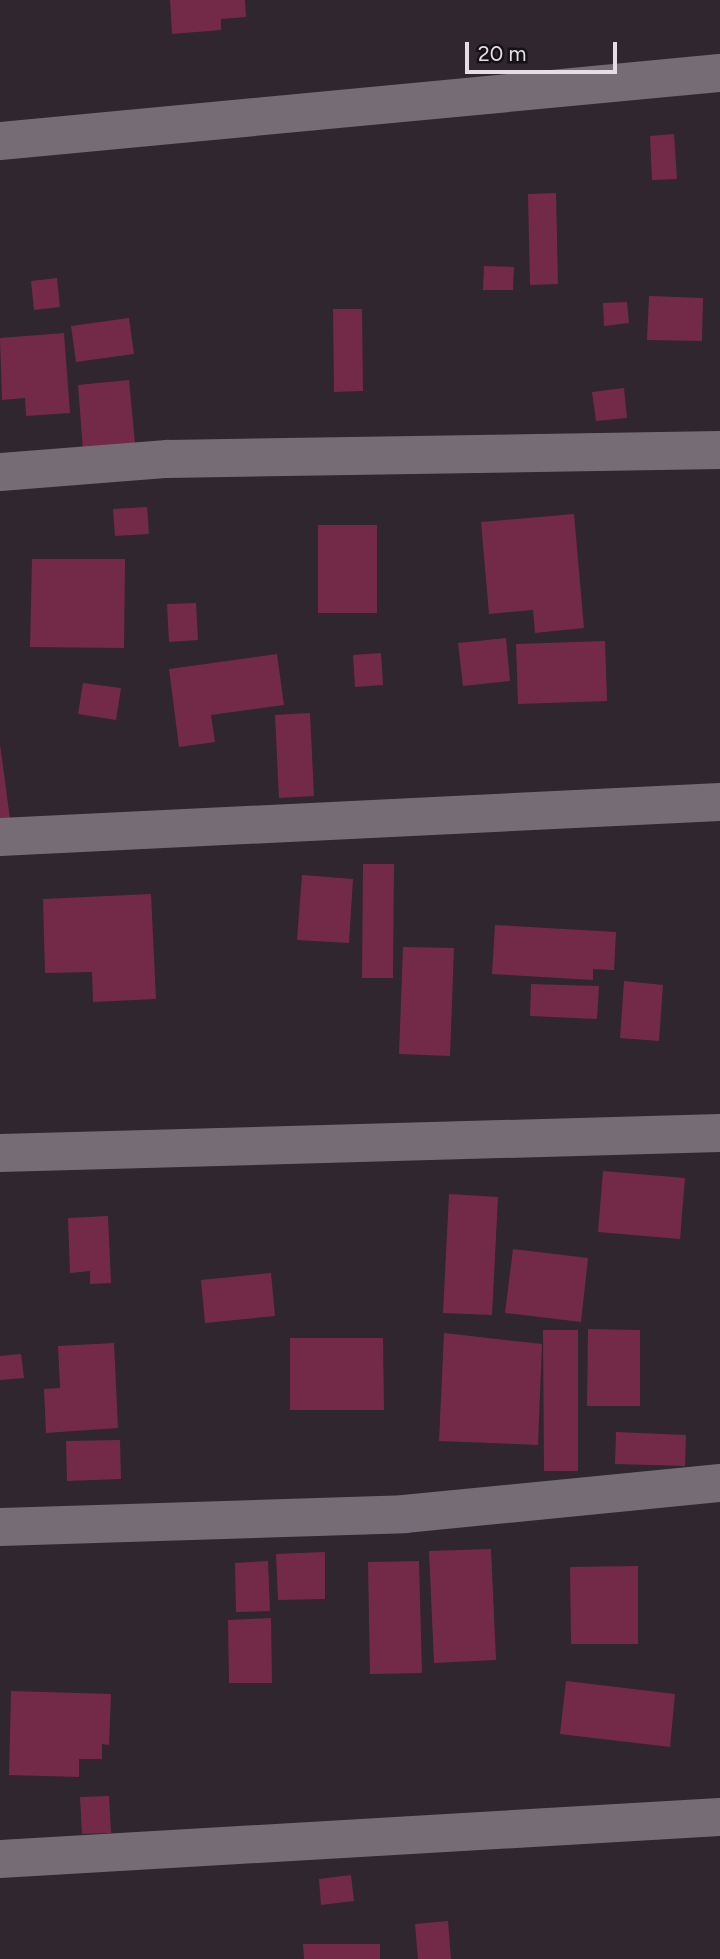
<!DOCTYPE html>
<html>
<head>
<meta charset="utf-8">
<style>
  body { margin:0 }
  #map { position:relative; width:720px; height:1959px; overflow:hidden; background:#2f262f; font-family:Figtree,sans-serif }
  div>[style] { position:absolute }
  .building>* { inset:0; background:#732a48 }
  .street>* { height:38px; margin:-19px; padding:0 19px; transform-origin:19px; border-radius:19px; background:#766c76 }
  span { translate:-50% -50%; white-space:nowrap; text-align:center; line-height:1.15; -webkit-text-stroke:6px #151115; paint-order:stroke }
  .scale { position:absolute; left:465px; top:42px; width:152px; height:32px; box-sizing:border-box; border:4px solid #e4dee4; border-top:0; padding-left:9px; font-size:21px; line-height:24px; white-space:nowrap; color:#e4dee4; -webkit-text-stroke:5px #151115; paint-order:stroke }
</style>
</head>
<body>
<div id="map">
  <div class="building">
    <i style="clip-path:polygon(170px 0,245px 0,246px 17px,221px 19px,221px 30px,172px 34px)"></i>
    <i style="clip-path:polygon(674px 134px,677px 179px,652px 180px,650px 136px)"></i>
    <i style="clip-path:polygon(556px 193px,558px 284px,530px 285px,528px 194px)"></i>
    <i style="clip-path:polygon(484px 266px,514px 267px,513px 290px,483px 290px)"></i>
    <i style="clip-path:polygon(57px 278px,60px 307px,34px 310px,31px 281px)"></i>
    <i style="clip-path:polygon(649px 296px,703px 298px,702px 341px,647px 340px)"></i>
    <i style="clip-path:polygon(627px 302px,629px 323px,604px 326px,603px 303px)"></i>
    <i style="clip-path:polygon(333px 309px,362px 309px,363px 391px,334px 392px)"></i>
    <i style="clip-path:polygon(129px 318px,134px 354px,76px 362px,71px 326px)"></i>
    <i style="clip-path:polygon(64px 333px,70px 413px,26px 416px,25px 398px,2px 400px,0 338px)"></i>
    <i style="clip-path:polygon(129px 380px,135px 444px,83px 450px,78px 385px)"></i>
    <i style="clip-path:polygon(624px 388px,627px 418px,596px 421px,592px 392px)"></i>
    <i style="clip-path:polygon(147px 507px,149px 534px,115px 536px,113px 509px)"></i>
    <i style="clip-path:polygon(574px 514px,584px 628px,535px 633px,533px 610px,489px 614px,481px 522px)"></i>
    <i style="clip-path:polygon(318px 525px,377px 525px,377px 613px,318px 613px)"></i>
    <i style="clip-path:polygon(32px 559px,125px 559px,124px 648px,30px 647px)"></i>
    <i style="clip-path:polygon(196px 603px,198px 640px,169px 642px,167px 604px)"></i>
    <i style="clip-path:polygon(506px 638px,510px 681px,463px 686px,458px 643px)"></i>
    <i style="clip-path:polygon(605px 641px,607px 701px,518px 704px,516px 644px)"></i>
    <i style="clip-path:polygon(381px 653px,383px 685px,355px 687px,353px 655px)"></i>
    <i style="clip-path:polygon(277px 654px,284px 705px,211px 715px,215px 742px,179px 747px,169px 669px)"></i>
    <i style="clip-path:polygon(83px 683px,121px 688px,116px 720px,78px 714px)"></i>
    <i style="clip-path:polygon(310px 713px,314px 796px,279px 798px,275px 715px)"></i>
    <i style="clip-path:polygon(0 744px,10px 819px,0 820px)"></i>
    <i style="clip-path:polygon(363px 864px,394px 864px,393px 978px,362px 978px)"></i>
    <i style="clip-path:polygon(302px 875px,353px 879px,349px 943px,297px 940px)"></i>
    <i style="clip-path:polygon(151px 894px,156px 999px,93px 1002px,92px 972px,45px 973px,43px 899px)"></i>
    <i style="clip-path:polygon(495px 925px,616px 932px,614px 970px,593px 969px,593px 980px,492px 974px)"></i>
    <i style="clip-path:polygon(403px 947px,454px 948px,450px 1056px,399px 1054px)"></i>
    <i style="clip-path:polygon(624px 981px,663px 985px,659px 1041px,620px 1038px)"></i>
    <i style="clip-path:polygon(531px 984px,599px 986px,597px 1019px,530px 1016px)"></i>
    <i style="clip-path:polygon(603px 1171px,685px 1178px,680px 1239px,598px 1232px)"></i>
    <i style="clip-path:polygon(449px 1194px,498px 1197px,492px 1315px,443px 1313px)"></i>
    <i style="clip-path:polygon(108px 1216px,111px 1283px,90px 1284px,90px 1271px,70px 1273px,68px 1218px)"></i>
    <i style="clip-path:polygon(513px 1249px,588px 1258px,581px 1322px,505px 1313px)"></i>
    <i style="clip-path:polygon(271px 1273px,275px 1316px,205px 1323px,201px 1280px)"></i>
    <i style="clip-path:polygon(588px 1329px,640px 1330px,640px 1406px,587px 1406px)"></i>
    <i style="clip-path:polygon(543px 1330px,578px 1330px,578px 1471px,544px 1471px)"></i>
    <i style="clip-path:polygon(444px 1333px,542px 1344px,538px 1445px,439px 1441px)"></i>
    <i style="clip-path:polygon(290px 1338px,383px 1338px,384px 1410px,290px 1410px)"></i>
    <i style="clip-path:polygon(114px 1343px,118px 1428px,46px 1433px,44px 1389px,60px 1388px,58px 1346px)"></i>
    <i style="clip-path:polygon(21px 1354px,24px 1378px,0 1380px,0 1356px)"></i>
    <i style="clip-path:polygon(616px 1432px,686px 1435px,685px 1466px,615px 1464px)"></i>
    <i style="clip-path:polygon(120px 1440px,121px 1479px,67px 1481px,66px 1441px)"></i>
    <i style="clip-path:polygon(491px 1549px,496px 1660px,434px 1663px,429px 1551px)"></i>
    <i style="clip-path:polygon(325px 1552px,325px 1599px,278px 1600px,276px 1554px)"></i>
    <i style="clip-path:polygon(268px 1561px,270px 1611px,236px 1612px,235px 1563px)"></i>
    <i style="clip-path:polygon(419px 1561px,422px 1673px,370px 1674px,368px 1562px)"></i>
    <i style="clip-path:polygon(638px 1566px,638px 1644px,571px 1644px,570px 1567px)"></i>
    <i style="clip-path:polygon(271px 1618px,272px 1683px,229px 1683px,228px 1620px)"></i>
    <i style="clip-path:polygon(566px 1681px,675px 1694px,670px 1747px,560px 1734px)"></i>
    <i style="clip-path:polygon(11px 1691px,111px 1694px,109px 1745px,102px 1744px,102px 1759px,79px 1759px,79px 1777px,9px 1775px)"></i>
    <i style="clip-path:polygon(109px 1796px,111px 1833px,82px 1834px,80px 1797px)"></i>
    <i style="clip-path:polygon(351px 1875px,354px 1901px,321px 1905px,319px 1879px)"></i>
    <i style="clip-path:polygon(448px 1921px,451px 1959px,418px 1959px,415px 1924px)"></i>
    <i style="clip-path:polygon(303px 1944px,380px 1944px,380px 1959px,304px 1959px)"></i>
  </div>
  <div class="street">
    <i style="left:0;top:141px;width:723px;rotate:-5.4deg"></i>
    <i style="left:0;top:472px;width:168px;rotate:-4.5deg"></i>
    <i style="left:167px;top:459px;width:553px;rotate:-0.93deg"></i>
    <i style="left:0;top:837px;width:721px;rotate:-2.78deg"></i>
    <i style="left:0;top:1153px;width:720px;rotate:-1.59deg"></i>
    <i style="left:0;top:1527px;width:404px;rotate:-1.8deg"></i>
    <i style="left:404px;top:1514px;width:318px;rotate:-5.6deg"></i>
    <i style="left:0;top:1859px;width:721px;rotate:-3.34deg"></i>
  </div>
  <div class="scale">20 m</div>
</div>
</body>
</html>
